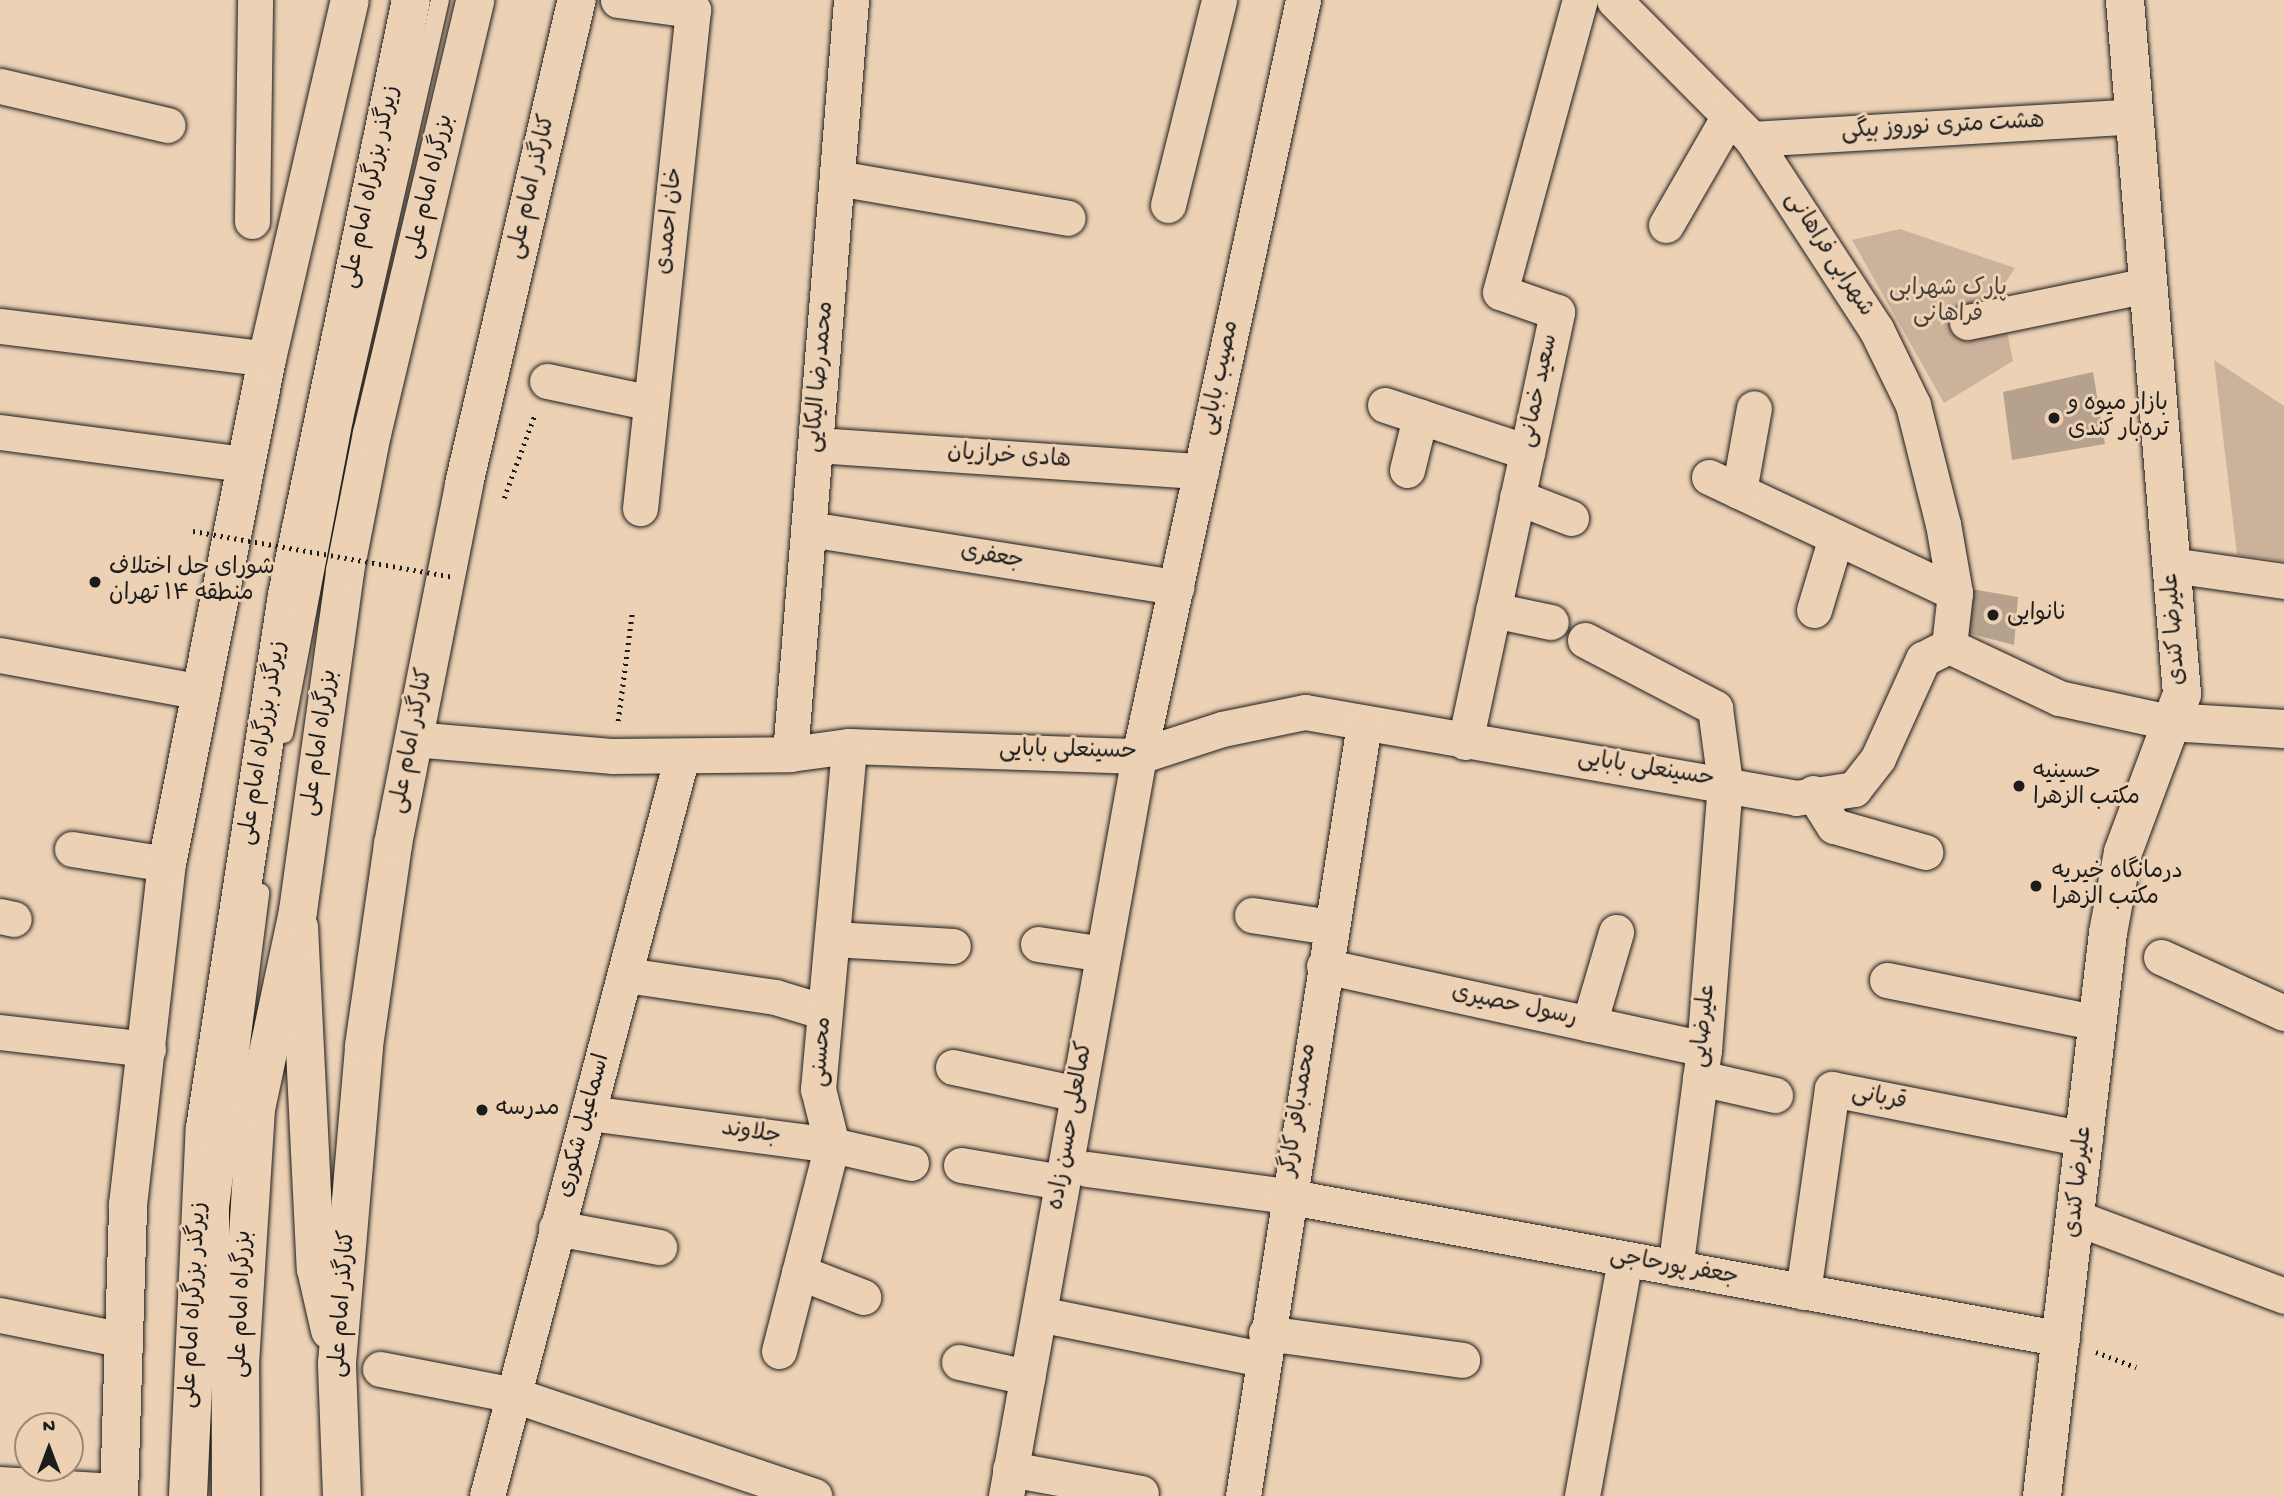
<!DOCTYPE html>
<html>
<head>
<meta charset="utf-8">
<style>
  body { margin:0 }
  #map { position:relative; width:2284px; height:1496px; overflow:hidden; background:#edd1b4; font-family:"Gochi Hand","Playpen Sans Arabic",sans-serif }
  div>[style] { position:absolute }
  .green>* { inset:0; background:#cbb39b }
  .building>* { inset:0; background:#b6a18d }
  .path>* { height:4.5px; margin-top:-2.25px; transform-origin:0; background:repeating-linear-gradient(90deg,#1c1c1c 0 2px,transparent 0 7px) }
  .roads { filter:drop-shadow(0 0 2px #1c1c1c) drop-shadow(0 0 2px #1c1c1c) }
  .service>* { height:18px; margin:-9px; padding:0 9px; transform-origin:9px; border-radius:9px; background:#edd1b4 }
  .minor>* { height:35px; margin:-17.5px; padding:0 17.5px; transform-origin:17.5px; border-radius:17.5px; background:#edd1b4 }
  .tertiary>* { height:38px; margin:-19px; padding:0 19px; transform-origin:19px; border-radius:19px; background:#edd1b4 }
  .secondary>* { height:38px; margin:-19px; padding:0 19px; transform-origin:19px; border-radius:19px; background:#edd1b4 }
  .trunk>* { height:38px; margin:-19px; padding:0 19px; transform-origin:19px; border-radius:19px; background:#edd1b4 }
  .path-bridge>* { height:4.5px; margin-top:-2.25px; transform-origin:0; background:repeating-linear-gradient(90deg,#1c1c1c 0 2px,transparent 0 7px) }
  .dots>* { width:19px; height:19px; translate:-50% -50%; box-sizing:border-box; border:4px solid #edd1b4; border-radius:50% }
  span { translate:-50% -50%; white-space:nowrap; text-align:center; line-height:1.15; -webkit-text-stroke:6px #edd1b4; paint-order:stroke }
  .street-label { font-size:23px; color:#1c1c1c }
  .park-label { font-size:23px; color:#48423c }
  .poi-label { font-size:23px; color:#1c1c1c }
  .left { translate:0 -50%; text-align:left }
  .north { position:absolute; left:14px; top:1412px; width:70px; height:70px; box-sizing:border-box; background:#edd1b4; border:2px solid #998977; border-radius:50%; rotate:0deg; font-size:19px; font-weight:700; line-height:28px; text-align:center; color:#1c1c1c }
  .north::after { content:''; display:block; margin:auto; width:24px; height:32px; background:#1c1c1c; clip-path:polygon(50% 0,100% 100%,50% 72%,0 100%) }
</style>
</head>
<body>
<div id="map">
  <div class="green">
    <i style="clip-path:polygon(1900px 229px,2015px 268px,1999px 292px,2013px 361px,1944px 403px,1852px 240px)"></i>
    <i style="clip-path:polygon(2214px 360px,2284px 406px,2284px 561px,2237px 555px)"></i>
  </div>
  <div class="building">
    <i style="clip-path:polygon(2093px 372px,2105px 444px,2012px 460px,2003px 392px)"></i>
    <i style="clip-path:polygon(1971px 589px,2018px 597px,2014px 645px,1968px 633px)"></i>
  </div>
  <div class="path">
    <i style="left:504px;top:498px;width:90px;rotate:-69.7deg"></i>
    <i style="left:618px;top:721px;width:109px;rotate:-82.6deg"></i>
    <i style="left:2096px;top:1352px;width:43px;rotate:20.6deg"></i>
  </div>
  <div class="roads">
    <div class="service">
      <i style="left:284px;top:734px;width:321px;rotate:-79.2deg"></i>
      <i style="left:344px;top:419px;width:430px;rotate:-77.1deg"></i>
      <i style="left:221px;top:1496px;width:289px;rotate:-90.2deg"></i>
      <i style="left:220px;top:1207px;width:317px;rotate:-82.7deg"></i>
    </div>
    <div class="minor">
      <i style="left:618px;top:0;width:76px;rotate:7.6deg"></i>
      <i style="left:693px;top:10px;width:501px;rotate:96.07deg"></i>
      <i style="left:1614px;top:0;width:196px;rotate:45.2deg"></i>
      <i style="left:1752px;top:139px;width:227px;rotate:56.9deg"></i>
      <i style="left:1876px;top:329px;width:85px;rotate:64deg"></i>
      <i style="left:1913px;top:405px;width:123px;rotate:75.9deg"></i>
      <i style="left:1943px;top:524px;width:70px;rotate:80.1deg"></i>
      <i style="left:1955px;top:593px;width:53px;rotate:96.5deg"></i>
      <i style="left:0;top:86px;width:172px;rotate:13.1deg"></i>
      <i style="left:1752px;top:139px;width:383px;rotate:-3.4deg"></i>
      <i style="left:837px;top:178px;width:234px;rotate:9.8deg"></i>
      <i style="left:1168px;top:205px;width:211px;rotate:-76deg"></i>
      <i style="left:252px;top:221px;width:221px;rotate:-89.2deg"></i>
      <i style="left:1666px;top:225px;width:126px;rotate:-60deg"></i>
      <i style="left:1967px;top:322px;width:185px;rotate:-11.6deg"></i>
      <i style="left:0;top:326px;width:269px;rotate:7deg"></i>
      <i style="left:547px;top:381px;width:106px;rotate:11.9deg"></i>
      <i style="left:1385px;top:405px;width:150px;rotate:18.3deg"></i>
      <i style="left:0;top:432px;width:246px;rotate:7.5deg"></i>
      <i style="left:816px;top:445px;width:386px;rotate:3.9deg"></i>
      <i style="left:1407px;top:470px;width:55px;rotate:-76.2deg"></i>
      <i style="left:1709px;top:477px;width:272px;rotate:25.2deg"></i>
      <i style="left:1739px;top:491px;width:84px;rotate:-79.8deg"></i>
      <i style="left:1517px;top:497px;width:58px;rotate:21.3deg"></i>
      <i style="left:809px;top:529px;width:372px;rotate:9deg"></i>
      <i style="left:2171px;top:565px;width:114px;rotate:8.1deg"></i>
      <i style="left:1493px;top:610px;width:59px;rotate:11.7deg"></i>
      <i style="left:1814px;top:610px;width:76px;rotate:-73.2deg"></i>
      <i style="left:1585px;top:640px;width:147px;rotate:27.6deg"></i>
      <i style="left:1715px;top:708px;width:76px;rotate:82.4deg"></i>
      <i style="left:1725px;top:783px;width:267px;rotate:94.5deg"></i>
      <i style="left:1704px;top:1049px;width:221px;rotate:97.5deg"></i>
      <i style="left:1949px;top:646px;width:122px;rotate:25.3deg"></i>
      <i style="left:2059px;top:698px;width:113px;rotate:12.3deg"></i>
      <i style="left:0;top:655px;width:200px;rotate:10.4deg"></i>
      <i style="left:413px;top:739px;width:201px;rotate:4.9deg"></i>
      <i style="left:613px;top:756px;width:177px;rotate:-0.6deg"></i>
      <i style="left:790px;top:754px;width:60px;rotate:-7.7deg"></i>
      <i style="left:849px;top:746px;width:290px;rotate:2deg"></i>
      <i style="left:1139px;top:756px;width:87px;rotate:-18deg"></i>
      <i style="left:1222px;top:729px;width:85px;rotate:-11.6deg"></i>
      <i style="left:1305px;top:712px;width:498px;rotate:9.9deg"></i>
      <i style="left:1796px;top:798px;width:59px;rotate:-8.8deg"></i>
      <i style="left:1854px;top:789px;width:39px;rotate:-52deg"></i>
      <i style="left:1878px;top:758px;width:109px;rotate:-65.6deg"></i>
      <i style="left:1923px;top:659px;width:29px;rotate:-27deg"></i>
      <i style="left:1465px;top:742px;width:440px;rotate:-77.9deg"></i>
      <i style="left:1557px;top:312px;width:60px;rotate:-160.7deg"></i>
      <i style="left:1500px;top:292px;width:303px;rotate:-74.7deg"></i>
      <i style="left:790px;top:754px;width:756px;rotate:-85.37deg"></i>
      <i style="left:1813px;top:793px;width:39px;rotate:58deg"></i>
      <i style="left:1834px;top:826px;width:95px;rotate:15.9deg"></i>
      <i style="left:72px;top:849px;width:96px;rotate:9deg"></i>
      <i style="left:1252px;top:915px;width:79px;rotate:8.7deg"></i>
      <i style="left:0;top:916px;width:14px;rotate:12deg"></i>
      <i style="left:833px;top:939px;width:120px;rotate:3.3deg"></i>
      <i style="left:1038px;top:944px;width:66px;rotate:8.7deg"></i>
      <i style="left:2161px;top:957px;width:135px;rotate:24.5deg"></i>
      <i style="left:1324px;top:966px;width:389px;rotate:12.3deg"></i>
      <i style="left:626px;top:975px;width:151px;rotate:8.4deg"></i>
      <i style="left:775px;top:997px;width:52px;rotate:16.7deg"></i>
      <i style="left:1887px;top:980px;width:215px;rotate:11.5deg"></i>
      <i style="left:1589px;top:1024px;width:96px;rotate:-73.6deg"></i>
      <i style="left:0;top:1032px;width:149px;rotate:6.6deg"></i>
      <i style="left:953px;top:1067px;width:128px;rotate:12.2deg"></i>
      <i style="left:1700px;top:1078px;width:77px;rotate:12.8deg"></i>
      <i style="left:589px;top:1113px;width:245px;rotate:7.5deg"></i>
      <i style="left:832px;top:1145px;width:81px;rotate:12.8deg"></i>
      <i style="left:961px;top:1165px;width:102px;rotate:9.6deg"></i>
      <i style="left:1087px;top:1169px;width:201px;rotate:7.7deg"></i>
      <i style="left:1286px;top:1196px;width:789px;rotate:10.44deg"></i>
      <i style="left:2077px;top:1218px;width:221px;rotate:20.6deg"></i>
      <i style="left:556px;top:1228px;width:105px;rotate:10.5deg"></i>
      <i style="left:799px;top:1272px;width:69px;rotate:21.3deg"></i>
      <i style="left:1803px;top:1292px;width:205px;rotate:-81.9deg"></i>
      <i style="left:1832px;top:1089px;width:258px;rotate:11.2deg"></i>
      <i style="left:1039px;top:1314px;width:228px;rotate:11.4deg"></i>
      <i style="left:0;top:1315px;width:121px;rotate:11.4deg"></i>
      <i style="left:1266px;top:1333px;width:198px;rotate:7.8deg"></i>
      <i style="left:779px;top:1351px;width:213px;rotate:-75.6deg"></i>
      <i style="left:832px;top:1145px;width:58px;rotate:-104deg"></i>
      <i style="left:818px;top:1089px;width:344px;rotate:-84.8deg"></i>
      <i style="left:959px;top:1362px;width:70px;rotate:12.4deg"></i>
      <i style="left:380px;top:1369px;width:136px;rotate:11deg"></i>
      <i style="left:514px;top:1395px;width:317px;rotate:18.6deg"></i>
      <i style="left:1010px;top:1469px;width:133px;rotate:10.4deg"></i>
      <i style="left:0;top:1484px;width:119px;rotate:3.4deg"></i>
      <i style="left:487px;top:1496px;width:765px;rotate:-75.24deg"></i>
      <i style="left:1006px;top:1496px;width:752px;rotate:-79.81deg"></i>
      <i style="left:1139px;top:756px;width:774px;rotate:-77.76deg"></i>
      <i style="left:1243px;top:1496px;width:781px;rotate:-81.09deg"></i>
      <i style="left:1582px;top:1496px;width:241px;rotate:-79.7deg"></i>
    </div>
    <div class="tertiary">
      <i style="left:2169px;top:722px;width:115px;rotate:3.5deg"></i>
    </div>
    <div class="secondary">
      <i style="left:299px;top:927px;width:342px;rotate:87.2deg"></i>
      <i style="left:316px;top:1269px;width:63px;rotate:77.1deg"></i>
      <i style="left:119px;top:1496px;width:291px;rotate:-88.2deg"></i>
      <i style="left:128px;top:1205px;width:343px;rotate:-83.5deg"></i>
      <i style="left:167px;top:864px;width:515px;rotate:-78.8deg"></i>
      <i style="left:267px;top:359px;width:368px;rotate:-77deg"></i>
      <i style="left:342px;top:1496px;width:133px;rotate:-92.2deg"></i>
      <i style="left:337px;top:1363px;width:318px;rotate:-85.1deg"></i>
      <i style="left:364px;top:1046px;width:204px;rotate:-81.8deg"></i>
      <i style="left:393px;top:844px;width:367px;rotate:-78.8deg"></i>
      <i style="left:464px;top:484px;width:497px;rotate:-76.9deg"></i>
      <i style="left:2042px;top:1496px;width:567px;rotate:-83.31deg"></i>
      <i style="left:2108px;top:933px;width:82px;rotate:-79.5deg"></i>
      <i style="left:2123px;top:852px;width:169px;rotate:-69.5deg"></i>
      <i style="left:2182px;top:694px;width:696px;rotate:-94.7deg"></i>
    </div>
    <div class="trunk">
      <i style="left:188px;top:1496px;width:368px;rotate:-87.4deg"></i>
      <i style="left:205px;top:1128px;width:539px;rotate:-81.25deg"></i>
      <i style="left:287px;top:595px;width:608px;rotate:-78.23deg"></i>
      <i style="left:241px;top:1496px;width:133px;rotate:-90.4deg"></i>
      <i style="left:240px;top:1363px;width:255px;rotate:-86.4deg"></i>
      <i style="left:256px;top:1109px;width:202px;rotate:-78deg"></i>
      <i style="left:298px;top:911px;width:343px;rotate:-82.1deg"></i>
      <i style="left:345px;top:571px;width:140px;rotate:-78.9deg"></i>
      <i style="left:372px;top:434px;width:446px;rotate:-76.6deg"></i>
    </div>
  </div>
  <div class="path-bridge">
    <i style="left:193px;top:531px;width:264px;rotate:10deg"></i>
  </div>
  <div class="dots">
    <i style="left:2054px;top:418px;background:#1c1c1c"></i>
    <i style="left:95px;top:582px;background:#1c1c1c"></i>
    <i style="left:1993px;top:615px;background:#1c1c1c"></i>
    <i style="left:2019px;top:786px;background:#1c1c1c"></i>
    <i style="left:2036px;top:886px;background:#1c1c1c"></i>
    <i style="left:482px;top:1110px;background:#1c1c1c"></i>
  </div>
  <div class="street-label">
    <span style="left:1943px;top:128px;rotate:-3deg">هشت متری نوروز بیگی</span>
    <span style="left:372px;top:187px;rotate:-78deg">زیرگذر بزرگراه امام علی</span>
    <span style="left:431px;top:187px;rotate:-77deg">بزرگراه امام علی</span>
    <span style="left:533px;top:187px;rotate:-77deg">کنارگذر امام علی</span>
    <span style="left:671px;top:221px;rotate:-84deg">خان احمدی</span>
    <span style="left:1828px;top:255px;rotate:57deg">شهرابی فراهانی</span>
    <span style="left:821px;top:377px;rotate:-85deg">محمدرضا الیکایی</span>
    <span style="left:1221px;top:378px;rotate:-78deg">مصیب بابایی</span>
    <span style="left:1540px;top:391px;rotate:-78deg">سعید خمانی</span>
    <span style="left:1009px;top:458px;rotate:4deg">هادی خرازیان</span>
    <span style="left:992px;top:558px;rotate:9deg">جعفری</span>
    <span style="left:2176px;top:629px;rotate:-94deg">علیرضا کندی</span>
    <span style="left:413px;top:741px;rotate:-79deg">کنارگذر امام علی</span>
    <span style="left:264px;top:743px;rotate:-81deg">زیرگذر بزرگراه امام علی</span>
    <span style="left:321px;top:743px;rotate:-82deg">بزرگراه امام علی</span>
    <span style="left:1068px;top:752px;rotate:1deg">حسینعلی بابایی</span>
    <span style="left:1646px;top:770px;rotate:9deg">حسینعلی بابایی</span>
    <span style="left:1514px;top:1007px;rotate:12deg">رسول حصیری</span>
    <span style="left:1705px;top:1026px;rotate:-84deg">علیرضایی</span>
    <span style="left:823px;top:1052px;rotate:-86deg">محسنی</span>
    <span style="left:1879px;top:1099px;rotate:11deg">قربانی</span>
    <span style="left:1300px;top:1110px;rotate:-81deg">محمدباقر کارگر</span>
    <span style="left:585px;top:1126px;rotate:-75deg">اسماعیل شکوری</span>
    <span style="left:1072px;top:1126px;rotate:-80deg">کمالعلی حسن زاده</span>
    <span style="left:751px;top:1134px;rotate:8deg">جلاوند</span>
    <span style="left:2080px;top:1182px;rotate:-84deg">علیرضا کندی</span>
    <span style="left:1674px;top:1268px;rotate:10deg">جعفر پورحاجی</span>
    <span style="left:243px;top:1304px;rotate:-88deg">بزرگراه امام علی</span>
    <span style="left:344px;top:1304px;rotate:-86deg">کنارگذر امام علی</span>
    <span style="left:195px;top:1305px;rotate:-87deg">زیرگذر بزرگراه امام علی</span>
  </div>
  <div class="park-label">
    <span style="left:1948px;top:303px">پارک شهرابی<br>فراهانی</span>
  </div>
  <div class="poi-label">
    <span class="left" style="left:2068px;top:418px">بازار میوه و<br>تره‌بار کندی</span>
    <span class="left" style="left:109px;top:582px">شورای حل اختلاف<br>منطقه ۱۴ تهران</span>
    <span class="left" style="left:2007px;top:615px">نانوایی</span>
    <span class="left" style="left:2033px;top:786px">حسینیه<br>مکتب الزهرا</span>
    <span class="left" style="left:2052px;top:886px">درمانگاه خیریه<br>مکتب الزهرا</span>
    <span class="left" style="left:496px;top:1110px">مدرسه</span>
  </div>
  <div class="north">N</div>
</div>
</body>
</html>
